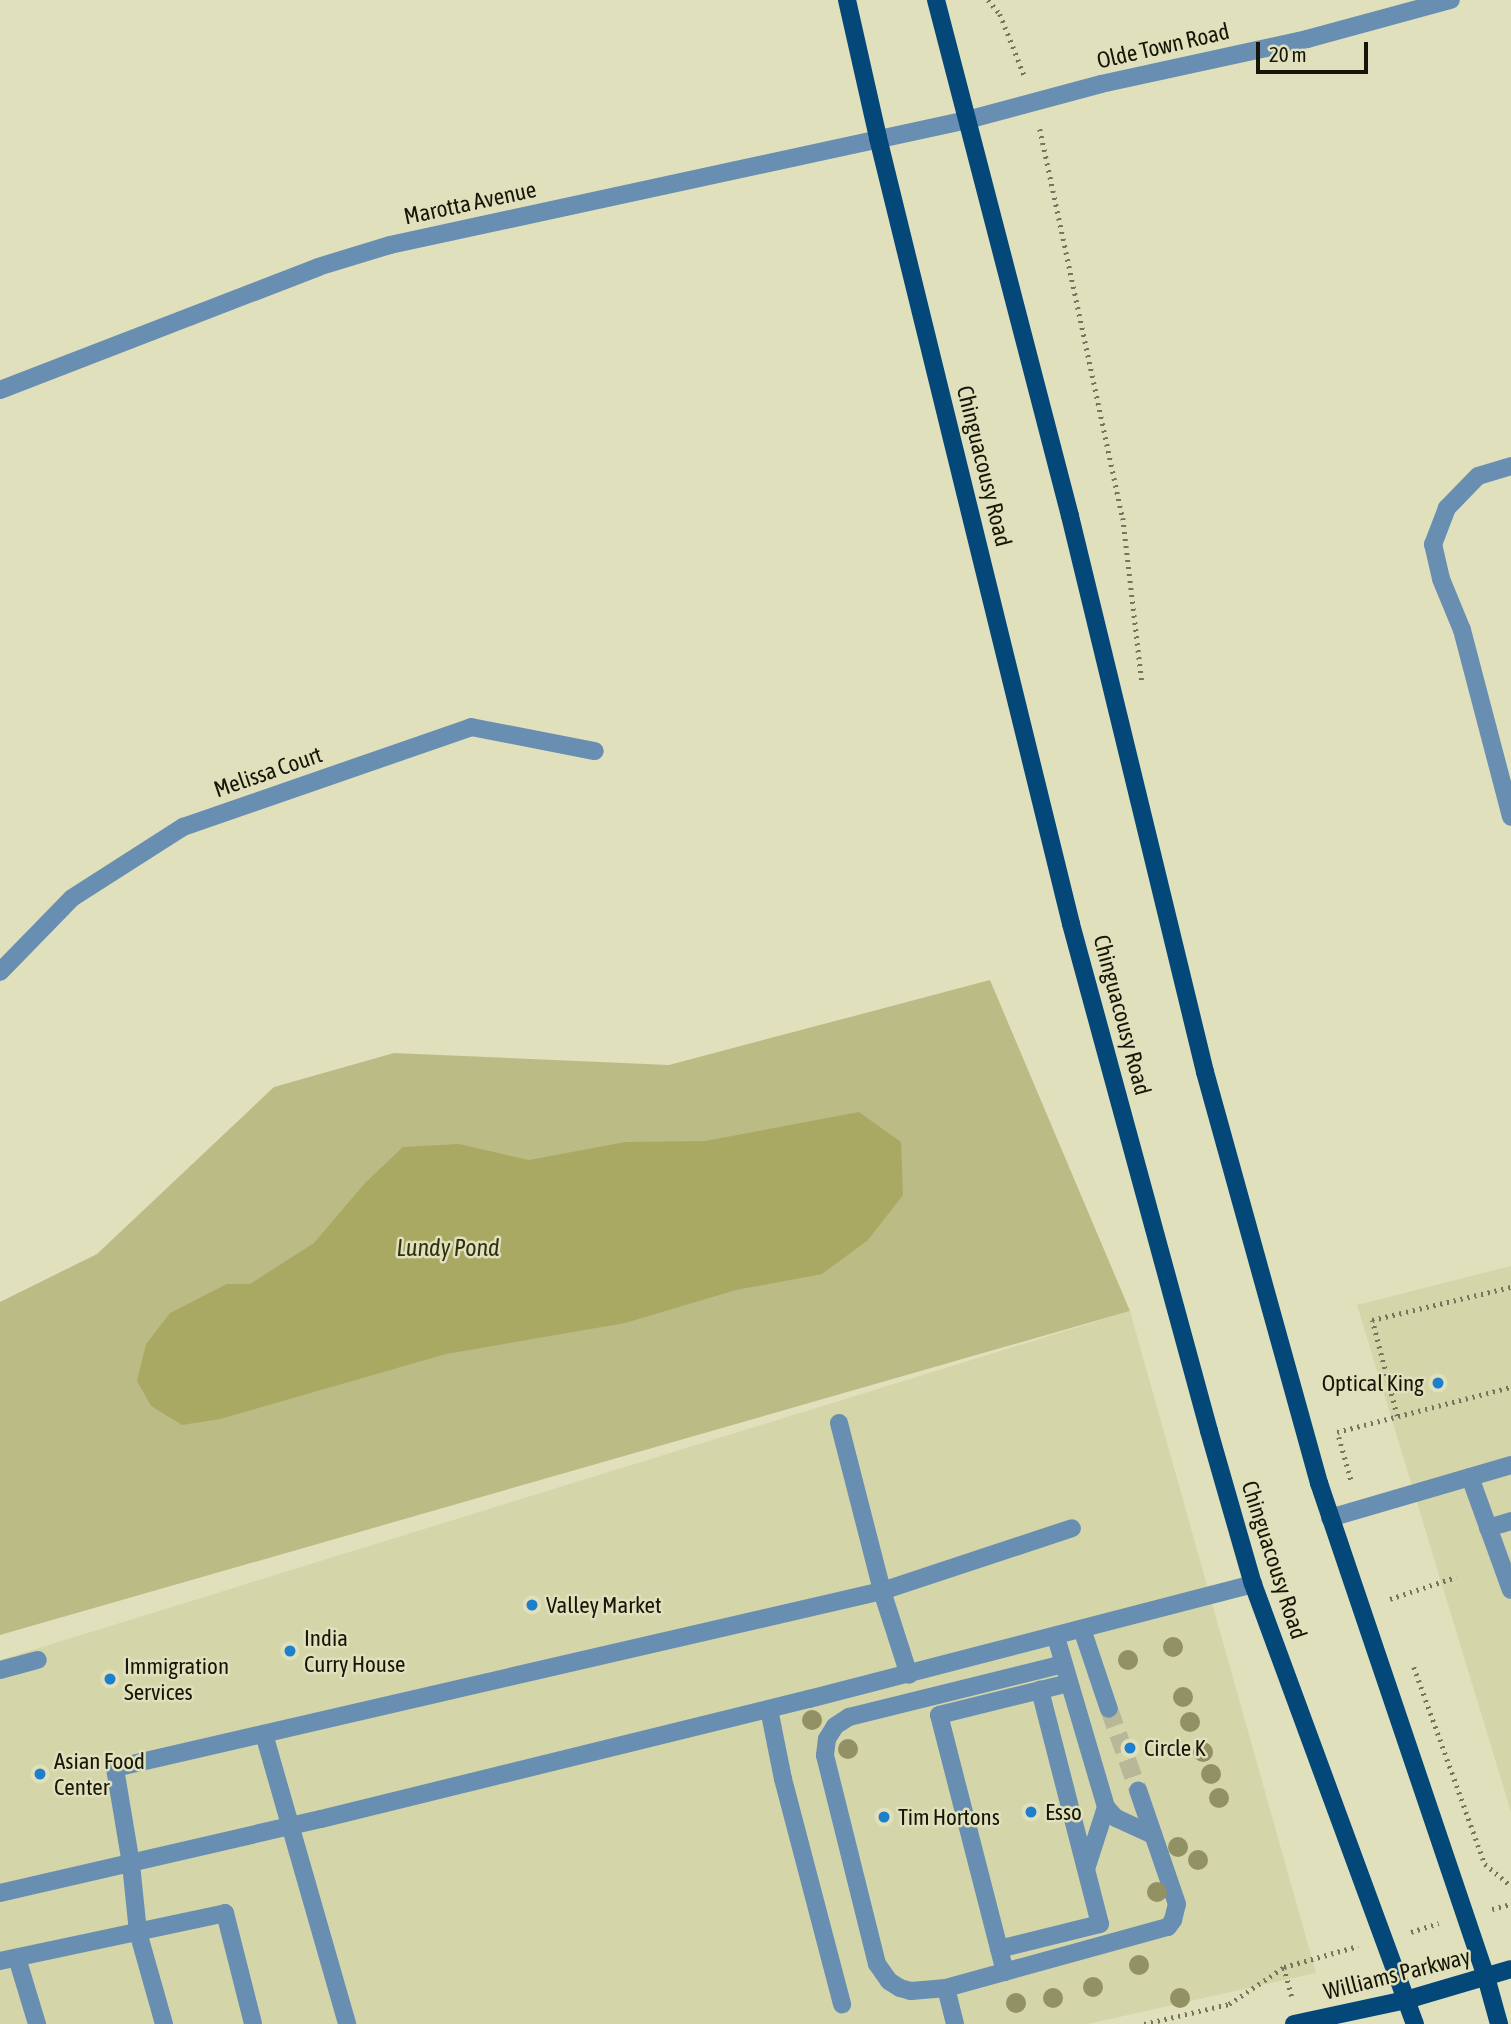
<!DOCTYPE html>
<html>
<head>
<meta charset="utf-8">
<style>
  body { margin:0 }
  #map { position:relative; width:1511px; height:2024px; overflow:hidden; background:#e0e1bc; font-family:"Asap Condensed",sans-serif }
  div>[style] { position:absolute }
  .built>* { inset:0; background:#d4d5a9 }
  .green>* { inset:0; background:#bbbc85 }
  .water>* { inset:0; background:#a9a963 }
  .minor-tunnel>* { height:18px; margin-top:-9px; transform-origin:0; background:repeating-linear-gradient(90deg,#b8b898 0 18px,transparent 0 27px) }
  .path>* { height:4.5px; margin-top:-2.25px; transform-origin:0; background:repeating-linear-gradient(90deg,#74755c 0 2px,transparent 0 7px) }
  .minor>* { height:18px; margin:-9px; padding:0 9px; transform-origin:9px; border-radius:9px; background:#688eb2 }
  .major>* { height:18px; margin:-9px; padding:0 9px; transform-origin:9px; border-radius:9px; background:#04487a }
  .trees>* { width:20px; height:20px; margin:-10px; border-radius:50%; background:#919163 }
  .dots>* { width:19px; height:19px; translate:-50% -50%; box-sizing:border-box; border:4px solid #e0e1bc; border-radius:50% }
  span { translate:-50% -50%; white-space:nowrap; text-align:center; line-height:1.15; -webkit-text-stroke:5px #e0e1bc; paint-order:stroke }
  .street-label { font-size:23px; color:#161608 }
  .poi-label { font-size:23px; color:#161608 }
  .right { translate:-100% -50%; text-align:right }
  .left { translate:0 -50%; text-align:left }
  .water-label { font-size:24px; color:#303010; font-style:italic }
  .scale { position:absolute; left:1256px; top:42px; width:112px; height:32px; box-sizing:border-box; border:4px solid #161608; border-top:0; padding-left:9px; font-size:21px; line-height:24px; white-space:nowrap; color:#161608; -webkit-text-stroke:5px #e0e1bc; paint-order:stroke }
</style>
</head>
<body>
<div id="map">
  <div class="built">
    <i style="clip-path:polygon(1511px 1266px,1511px 1812px,1357px 1305px)"></i>
    <i style="clip-path:polygon(1130px 1311px,1316px 1973px,1088px 2024px,0 2024px,0 1660px)"></i>
  </div>
  <div class="green">
    <i style="clip-path:polygon(990px 980px,1130px 1311px,0 1635px,0 1302px,97px 1254px,274px 1087px,394px 1053px,669px 1065px)"></i>
  </div>
  <div class="water">
    <i style="clip-path:polygon(859px 1112px,901px 1142px,903px 1195px,868px 1240px,822px 1274px,736px 1290px,625px 1323px,446px 1354px,220px 1419px,182px 1425px,151px 1406px,137px 1381px,146px 1344px,170px 1313px,227px 1284px,250px 1284px,314px 1243px,365px 1183px,403px 1147px,459px 1144px,529px 1160px,625px 1142px,705px 1141px)"></i>
  </div>
  <div class="minor-tunnel">
    <i style="left:1109px;top:1709px;width:86px;rotate:70.3deg"></i>
  </div>
  <div class="path">
    <i style="left:988px;top:0;width:18px;rotate:49deg"></i>
    <i style="left:1000px;top:14px;width:68px;rotate:68.4deg"></i>
    <i style="left:1040px;top:129px;width:398px;rotate:78deg"></i>
    <i style="left:1123px;top:518px;width:164px;rotate:83.4deg"></i>
    <i style="left:1397px;top:1416px;width:99px;rotate:-104.6deg"></i>
    <i style="left:1372px;top:1320px;width:143px;rotate:-13.4deg"></i>
    <i style="left:1337px;top:1432px;width:180px;rotate:-14.5deg"></i>
    <i style="left:1339px;top:1437px;width:48px;rotate:74.2deg"></i>
    <i style="left:1390px;top:1599px;width:70px;rotate:-18.4deg"></i>
    <i style="left:1414px;top:1667px;width:209px;rotate:70.2deg"></i>
    <i style="left:1485px;top:1864px;width:34px;rotate:40deg"></i>
    <i style="left:1492px;top:1909px;width:20px;rotate:-15deg"></i>
    <i style="left:1411px;top:1932px;width:29px;rotate:-18deg"></i>
    <i style="left:1284px;top:1967px;width:30px;rotate:75deg"></i>
    <i style="left:1144px;top:2024px;width:87px;rotate:-13.2deg"></i>
    <i style="left:1229px;top:2004px;width:66px;rotate:-33.9deg"></i>
    <i style="left:1284px;top:1967px;width:77px;rotate:-15.8deg"></i>
  </div>
  <div class="minor">
    <i style="left:0;top:390px;width:341px;rotate:-21.1deg"></i>
    <i style="left:318px;top:267px;width:75px;rotate:-17deg"></i>
    <i style="left:390px;top:245px;width:590px;rotate:-12.22deg"></i>
    <i style="left:967px;top:120px;width:139px;rotate:-15deg"></i>
    <i style="left:1101px;top:84px;width:211px;rotate:-12.3deg"></i>
    <i style="left:1307px;top:39px;width:149px;rotate:-15.2deg"></i>
    <i style="left:1511px;top:466px;width:34px;rotate:163deg"></i>
    <i style="left:1478px;top:476px;width:45px;rotate:134.1deg"></i>
    <i style="left:1447px;top:508px;width:39px;rotate:111deg"></i>
    <i style="left:1433px;top:544px;width:36px;rotate:77deg"></i>
    <i style="left:1441px;top:579px;width:55px;rotate:67.6deg"></i>
    <i style="left:1462px;top:630px;width:193px;rotate:75.3deg"></i>
    <i style="left:0;top:972px;width:103px;rotate:-45.8deg"></i>
    <i style="left:72px;top:898px;width:132px;rotate:-32.6deg"></i>
    <i style="left:183px;top:827px;width:305px;rotate:-19.1deg"></i>
    <i style="left:471px;top:727px;width:126px;rotate:11deg"></i>
    <i style="left:839px;top:1423px;width:173px;rotate:75.6deg"></i>
    <i style="left:882px;top:1591px;width:88px;rotate:72.2deg"></i>
    <i style="left:1470px;top:1477px;width:120px;rotate:70.1deg"></i>
    <i style="left:1330px;top:1518px;width:189px;rotate:-16.3deg"></i>
    <i style="left:1488px;top:1528px;width:24px;rotate:-17deg"></i>
    <i style="left:1082px;top:1629px;width:84px;rotate:71.4deg"></i>
    <i style="left:1056px;top:1637px;width:177px;rotate:73.6deg"></i>
    <i style="left:1106px;top:1807px;width:15px;rotate:48deg"></i>
    <i style="left:1116px;top:1818px;width:41px;rotate:24.7deg"></i>
    <i style="left:0;top:1670px;width:39px;rotate:-15deg"></i>
    <i style="left:769px;top:1709px;width:71px;rotate:78.7deg"></i>
    <i style="left:783px;top:1779px;width:233px;rotate:75.3deg"></i>
    <i style="left:264px;top:1734px;width:302px;rotate:74deg"></i>
    <i style="left:1087px;top:1866px;width:62px;rotate:-72.1deg"></i>
    <i style="left:0;top:1893px;width:329px;rotate:-13deg"></i>
    <i style="left:321px;top:1819px;width:503px;rotate:-13.82deg"></i>
    <i style="left:809px;top:1699px;width:459px;rotate:-14.5deg"></i>
    <i style="left:999px;top:1949px;width:104px;rotate:-13.9deg"></i>
    <i style="left:1100px;top:1924px;width:242px;rotate:-104.4deg"></i>
    <i style="left:17px;top:1958px;width:69px;rotate:73.1deg"></i>
    <i style="left:0;top:1961px;width:230px;rotate:-12deg"></i>
    <i style="left:225px;top:1913px;width:114px;rotate:75.8deg"></i>
    <i style="left:1005px;top:1972px;width:265px;rotate:-104.4deg"></i>
    <i style="left:939px;top:1715px;width:134px;rotate:-13.8deg"></i>
    <i style="left:946px;top:1988px;width:35px;rotate:175deg"></i>
    <i style="left:911px;top:1991px;width:11px;rotate:-165deg"></i>
    <i style="left:900px;top:1988px;width:13px;rotate:-148deg"></i>
    <i style="left:889px;top:1981px;width:21px;rotate:-125deg"></i>
    <i style="left:877px;top:1964px;width:215px;rotate:-104deg"></i>
    <i style="left:825px;top:1755px;width:16px;rotate:-83deg"></i>
    <i style="left:827px;top:1739px;width:15px;rotate:-58deg"></i>
    <i style="left:835px;top:1726px;width:17px;rotate:-33deg"></i>
    <i style="left:849px;top:1717px;width:220px;rotate:-13.9deg"></i>
    <i style="left:164px;top:2024px;width:96px;rotate:-105.8deg"></i>
    <i style="left:138px;top:1932px;width:68px;rotate:-95.9deg"></i>
    <i style="left:131px;top:1864px;width:97px;rotate:-99.5deg"></i>
    <i style="left:115px;top:1768px;width:787px;rotate:-12.99deg"></i>
    <i style="left:882px;top:1591px;width:200px;rotate:-18.3deg"></i>
    <i style="left:955px;top:2024px;width:37px;rotate:-104deg"></i>
    <i style="left:946px;top:1988px;width:230px;rotate:-15.4deg"></i>
    <i style="left:1168px;top:1927px;width:9px;rotate:-54deg"></i>
    <i style="left:1173px;top:1920px;width:16px;rotate:-76deg"></i>
    <i style="left:1177px;top:1904px;width:120px;rotate:-108.9deg"></i>
  </div>
  <div class="major">
    <i style="left:847px;top:0;width:141px;rotate:77.3deg"></i>
    <i style="left:878px;top:138px;width:809px;rotate:76.2deg"></i>
    <i style="left:1071px;top:924px;width:525px;rotate:74.77deg"></i>
    <i style="left:1209px;top:1431px;width:159px;rotate:74deg"></i>
    <i style="left:1253px;top:1584px;width:469px;rotate:69.8deg"></i>
    <i style="left:936px;top:0;width:533px;rotate:75.44deg"></i>
    <i style="left:1070px;top:516px;width:572px;rotate:76.35deg"></i>
    <i style="left:1205px;top:1072px;width:427px;rotate:74.5deg"></i>
    <i style="left:1319px;top:1483px;width:521px;rotate:71.32deg"></i>
    <i style="left:1486px;top:1977px;width:49px;rotate:74.5deg"></i>
    <i style="left:1294px;top:2024px;width:115px;rotate:-12.1deg"></i>
    <i style="left:1406px;top:2000px;width:109px;rotate:-16.4deg"></i>
  </div>
  <div class="trees">
    <i style="left:1173px;top:1647px"></i>
    <i style="left:1128px;top:1660px"></i>
    <i style="left:1183px;top:1697px"></i>
    <i style="left:812px;top:1720px"></i>
    <i style="left:1190px;top:1722px"></i>
    <i style="left:848px;top:1749px"></i>
    <i style="left:1203px;top:1752px"></i>
    <i style="left:1211px;top:1774px"></i>
    <i style="left:1219px;top:1798px"></i>
    <i style="left:1178px;top:1847px"></i>
    <i style="left:1198px;top:1860px"></i>
    <i style="left:1157px;top:1892px"></i>
    <i style="left:1139px;top:1965px"></i>
    <i style="left:1093px;top:1987px"></i>
    <i style="left:1053px;top:1998px"></i>
    <i style="left:1180px;top:1998px"></i>
    <i style="left:1016px;top:2003px"></i>
  </div>
  <div class="dots">
    <i style="left:1438px;top:1383px;background:#1e7fcb"></i>
    <i style="left:532px;top:1605px;background:#1e7fcb"></i>
    <i style="left:290px;top:1651px;background:#1e7fcb"></i>
    <i style="left:110px;top:1679px;background:#1e7fcb"></i>
    <i style="left:1130px;top:1748px;background:#1e7fcb"></i>
    <i style="left:40px;top:1774px;background:#1e7fcb"></i>
    <i style="left:1031px;top:1812px;background:#1e7fcb"></i>
    <i style="left:884px;top:1817px;background:#1e7fcb"></i>
  </div>
  <div class="street-label">
    <span style="left:1163px;top:46px;rotate:-13deg">Olde Town Road</span>
    <span style="left:470px;top:203px;rotate:-12deg">Marotta Avenue</span>
    <span style="left:984px;top:466px;rotate:76deg">Chinguacousy Road</span>
    <span style="left:268px;top:772px;rotate:-19deg">Melissa Court</span>
    <span style="left:1122px;top:1015px;rotate:75deg">Chinguacousy Road</span>
    <span style="left:1274px;top:1560px;rotate:72deg">Chinguacousy Road</span>
    <span style="left:1397px;top:1974px;rotate:-14deg">Williams Parkway</span>
  </div>
  <div class="poi-label">
    <span class="right" style="left:1424px;top:1383px">Optical King</span>
    <span class="left" style="left:546px;top:1605px">Valley Market</span>
    <span class="left" style="left:304px;top:1651px">India<br>Curry House</span>
    <span class="left" style="left:124px;top:1679px">Immigration<br>Services</span>
    <span class="left" style="left:1144px;top:1748px">Circle K</span>
    <span class="left" style="left:54px;top:1774px">Asian Food<br>Center</span>
    <span class="left" style="left:1045px;top:1812px">Esso</span>
    <span class="left" style="left:898px;top:1817px">Tim Hortons</span>
  </div>
  <div class="water-label">
    <span style="left:448px;top:1248px">Lundy Pond</span>
  </div>
  <div class="scale">20 m</div>
</div>
</body>
</html>
